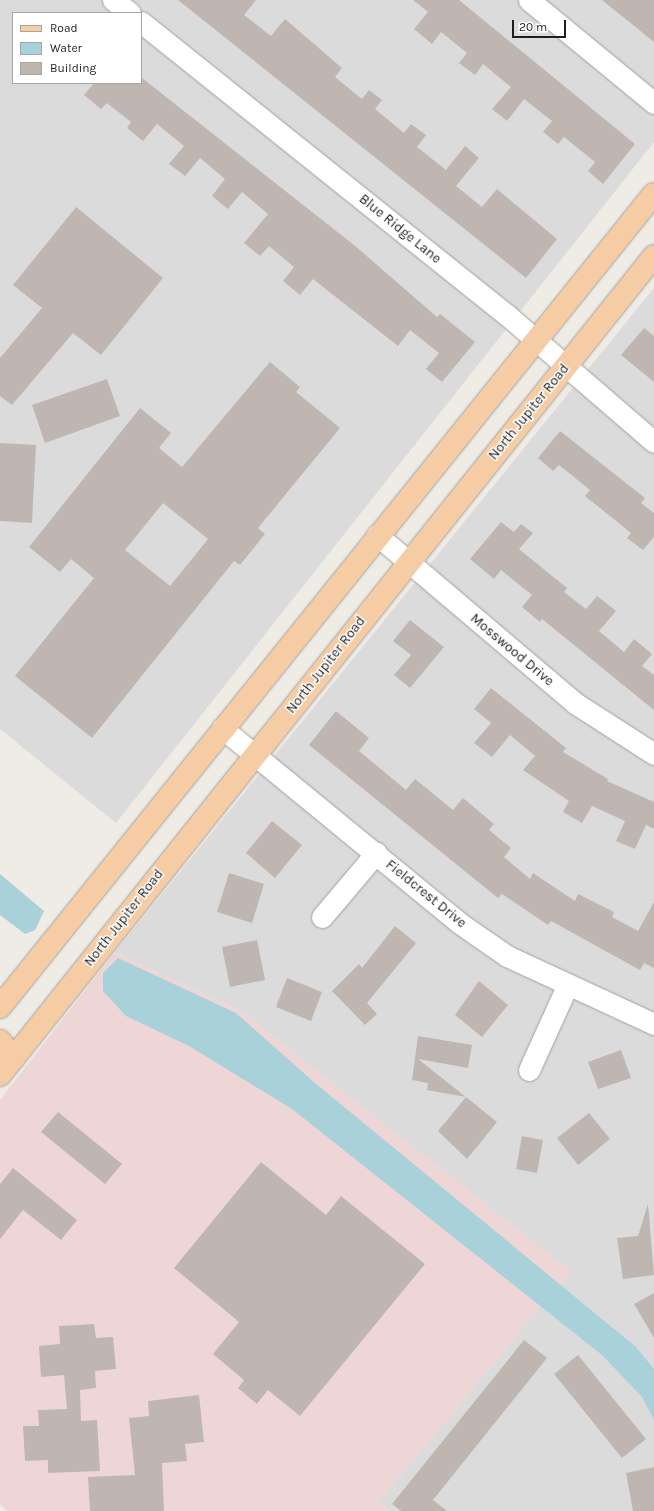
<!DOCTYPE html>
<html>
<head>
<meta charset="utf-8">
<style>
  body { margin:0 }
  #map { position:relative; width:654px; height:1511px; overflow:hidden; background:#efebe5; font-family:Karla,sans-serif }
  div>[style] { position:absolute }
  .residential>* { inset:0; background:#dcdbdc }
  .commercial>* { inset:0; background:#eed6d7 }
  .water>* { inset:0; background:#a9d1d9 }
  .building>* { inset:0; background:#bfb6b2 }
  .roads { filter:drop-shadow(0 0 1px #a2a2a2) drop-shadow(0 0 1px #a2a2a2) }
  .minor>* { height:21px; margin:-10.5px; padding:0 10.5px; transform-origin:10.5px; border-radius:10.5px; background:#fff }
  .major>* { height:22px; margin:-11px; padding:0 11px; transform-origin:11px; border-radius:11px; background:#f5cca4 }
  span { translate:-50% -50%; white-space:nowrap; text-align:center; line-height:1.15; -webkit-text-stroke:3px #fff; paint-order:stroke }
  .street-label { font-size:14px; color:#1e1e1e }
  .legend { position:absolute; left:12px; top:12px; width:130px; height:72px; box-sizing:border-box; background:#fff; border:1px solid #a5a5a5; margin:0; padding:5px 7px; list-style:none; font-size:12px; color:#1e1e1e }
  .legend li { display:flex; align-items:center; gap:8px; height:20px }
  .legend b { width:20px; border:1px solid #a5a5a5 }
  .scale { position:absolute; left:512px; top:20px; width:54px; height:18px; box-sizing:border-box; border:2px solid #1e1e1e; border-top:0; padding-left:5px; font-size:12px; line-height:14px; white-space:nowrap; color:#1e1e1e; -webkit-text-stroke:3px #fff; paint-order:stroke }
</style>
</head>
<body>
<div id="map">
  <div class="residential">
    <i style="clip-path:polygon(evenodd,0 0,654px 0,654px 142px,116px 823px,0 729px,0 0,13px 13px,141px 13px,141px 83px,13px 83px,13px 13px)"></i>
    <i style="clip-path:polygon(654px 288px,654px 1511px,389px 1511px,378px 1503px,570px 1271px,242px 1012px,115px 952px)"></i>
  </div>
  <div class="commercial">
    <i style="clip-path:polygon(115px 952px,242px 1012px,570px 1271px,378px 1503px,388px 1511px,8px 1511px,0 1504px,0 1100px)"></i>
  </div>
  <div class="water">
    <i style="clip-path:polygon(0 874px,44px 911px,35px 930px,25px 934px,0 915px)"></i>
    <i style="clip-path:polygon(118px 958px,236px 1013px,315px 1083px,636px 1347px,654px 1369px,654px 1420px,642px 1397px,602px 1355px,292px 1109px,189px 1046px,126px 1016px,103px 991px,103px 973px)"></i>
  </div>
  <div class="building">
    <i style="clip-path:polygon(178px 0,256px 0,244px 15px,271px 36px,285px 19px,342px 68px,335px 77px,362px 99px,369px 90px,382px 100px,375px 109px,404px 133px,411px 124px,426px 135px,417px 147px,446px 170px,465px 146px,479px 158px,456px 186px,482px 207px,497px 189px,557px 239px,526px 278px)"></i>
    <i style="clip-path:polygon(413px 0,459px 0,635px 144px,603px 184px,588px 171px,595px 162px,564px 137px,558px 144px,543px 132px,552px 121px,524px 99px,507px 121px,492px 109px,511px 87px,483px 64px,475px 75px,459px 63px,467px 53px,441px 32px,432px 44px,414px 29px,428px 12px)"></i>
    <i style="clip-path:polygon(602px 0,654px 0,654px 42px)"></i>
    <i style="clip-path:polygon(142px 78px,354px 245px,437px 317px,440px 314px,475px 342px,442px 382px,426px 369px,439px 353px,410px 330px,398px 346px,313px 279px,300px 295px,283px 281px,294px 267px,269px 246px,260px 256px,244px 243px,268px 214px,242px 192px,228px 209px,212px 196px,225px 179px,200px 158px,185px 176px,169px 164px,184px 146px,157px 124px,143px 141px,127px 128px,131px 122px,107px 103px,101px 109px,84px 95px,94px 83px,141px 83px)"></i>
    <i style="clip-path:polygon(76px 207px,163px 278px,101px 355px,73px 333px,12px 405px,0 396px,0 358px,42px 308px,13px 285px)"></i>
    <i style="clip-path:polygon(644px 328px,654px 336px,654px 382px,621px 355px)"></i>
    <i style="clip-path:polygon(evenodd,270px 362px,300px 387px,296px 392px,340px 428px,258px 528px,265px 534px,240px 565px,234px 561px,92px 738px,15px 676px,94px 578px,71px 559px,60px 572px,29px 547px,140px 408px,171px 433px,159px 448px,182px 467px,270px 362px,163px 503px,208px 539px,170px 586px,125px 550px,163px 503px)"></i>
    <i style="clip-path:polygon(107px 379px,120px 416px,45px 443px,32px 405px)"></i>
    <i style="clip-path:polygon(560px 431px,645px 498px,641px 503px,654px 513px,654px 537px,643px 550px,627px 538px,631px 533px,585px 496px,590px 490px,559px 465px,553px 471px,538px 458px)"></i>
    <i style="clip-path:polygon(0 443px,36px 445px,32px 523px,0 521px)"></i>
    <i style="clip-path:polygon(501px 522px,514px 532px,521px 524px,533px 533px,519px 549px,567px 588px,564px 592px,586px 609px,597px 596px,616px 611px,599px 631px,624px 652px,634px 639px,652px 654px,642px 666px,654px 675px,654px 710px,542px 619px,540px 622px,522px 607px,532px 595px,501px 570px,494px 579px,470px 559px)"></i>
    <i style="clip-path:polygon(410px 620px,444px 647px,410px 688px,394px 675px,411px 655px,393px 641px)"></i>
    <i style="clip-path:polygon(491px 688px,566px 748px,563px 752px,608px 779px,607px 781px,654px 802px,654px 829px,646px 825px,635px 849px,616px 841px,625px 821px,592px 806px,582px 823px,563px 812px,569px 801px,523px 770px,535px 756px,510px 735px,492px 757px,474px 743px,491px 723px,474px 709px)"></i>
    <i style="clip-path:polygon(336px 711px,369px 738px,359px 751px,406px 790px,415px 779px,453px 810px,463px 798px,494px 824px,489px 830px,511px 848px,504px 857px,530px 879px,533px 873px,575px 901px,578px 894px,614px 912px,612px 917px,638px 931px,654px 902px,654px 968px,644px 963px,640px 970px,551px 921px,548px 925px,502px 894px,498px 898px,309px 745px)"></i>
    <i style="clip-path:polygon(272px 821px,302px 845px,275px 878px,246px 853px)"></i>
    <i style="clip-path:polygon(229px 873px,264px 884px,252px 923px,217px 912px)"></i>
    <i style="clip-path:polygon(395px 926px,416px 943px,367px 1003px,377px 1014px,365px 1025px,332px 991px,359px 964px,362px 968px)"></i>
    <i style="clip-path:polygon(257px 940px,265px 980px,230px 987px,222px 947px)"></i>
    <i style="clip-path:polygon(287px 978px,322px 992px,311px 1021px,276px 1007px)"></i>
    <i style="clip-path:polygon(479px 981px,508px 1005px,482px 1037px,455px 1015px)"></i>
    <i style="clip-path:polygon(418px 1036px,472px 1045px,468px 1068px,418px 1059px,466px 1097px,427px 1090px,428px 1083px,412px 1080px)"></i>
    <i style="clip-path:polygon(621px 1050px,631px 1078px,598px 1089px,588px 1062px)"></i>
    <i style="clip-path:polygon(466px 1097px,497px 1122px,467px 1159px,438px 1131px)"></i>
    <i style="clip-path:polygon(58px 1112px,122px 1164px,105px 1184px,41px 1132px)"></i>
    <i style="clip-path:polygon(589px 1113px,610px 1139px,578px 1165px,557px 1138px)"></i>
    <i style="clip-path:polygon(522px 1136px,543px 1140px,537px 1173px,516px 1169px)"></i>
    <i style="clip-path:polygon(261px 1162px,326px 1215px,341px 1196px,425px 1264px,300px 1416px,268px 1390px,257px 1404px,238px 1388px,244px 1380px,213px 1354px,239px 1322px,174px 1268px)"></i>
    <i style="clip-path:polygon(13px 1168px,77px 1220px,61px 1240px,23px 1210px,0 1239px,0 1184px)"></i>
    <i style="clip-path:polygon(648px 1204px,654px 1275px,623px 1279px,617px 1238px,638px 1236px)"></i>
    <i style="clip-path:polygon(654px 1293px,654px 1338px,634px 1304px)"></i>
    <i style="clip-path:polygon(94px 1324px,96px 1338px,113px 1337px,116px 1369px,95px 1371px,96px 1388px,80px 1390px,81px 1421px,97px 1420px,100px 1471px,48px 1473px,48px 1460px,25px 1461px,23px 1426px,39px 1426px,38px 1410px,67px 1409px,64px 1375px,41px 1377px,39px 1346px,60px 1344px,59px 1326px)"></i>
    <i style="clip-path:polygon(524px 1340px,547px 1358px,433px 1500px,447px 1511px,401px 1511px,392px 1504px)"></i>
    <i style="clip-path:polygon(578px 1355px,646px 1439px,622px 1458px,554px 1374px)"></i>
    <i style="clip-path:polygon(199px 1395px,204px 1442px,185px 1444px,187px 1461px,162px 1463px,164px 1511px,90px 1511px,88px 1477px,135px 1475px,129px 1418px,149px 1416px,148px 1401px)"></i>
    <i style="clip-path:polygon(654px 1467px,654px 1511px,633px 1511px,626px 1473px)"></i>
  </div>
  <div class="roads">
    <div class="minor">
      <i style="left:113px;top:0;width:21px;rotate:37deg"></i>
      <i style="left:529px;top:0;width:162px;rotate:39.5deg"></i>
      <i style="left:141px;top:22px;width:469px;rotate:38.7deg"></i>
      <i style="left:507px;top:315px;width:194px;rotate:40.8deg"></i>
      <i style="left:377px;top:535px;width:260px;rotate:40.3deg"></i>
      <i style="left:575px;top:703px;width:94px;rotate:32.8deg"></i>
      <i style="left:222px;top:728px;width:306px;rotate:39.4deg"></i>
      <i style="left:458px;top:922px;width:60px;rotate:34.8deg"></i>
      <i style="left:507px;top:956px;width:162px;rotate:24.8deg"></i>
      <i style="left:322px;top:917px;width:84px;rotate:-49.8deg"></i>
      <i style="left:529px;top:1070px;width:94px;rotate:-65.6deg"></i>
    </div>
    <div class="major">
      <i style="left:0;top:1007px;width:1043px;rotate:-51.19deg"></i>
      <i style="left:0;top:1041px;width:22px;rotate:51deg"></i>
      <i style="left:0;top:1075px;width:1048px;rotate:-51.39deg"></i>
    </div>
  </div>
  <div class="street-label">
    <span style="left:400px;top:229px;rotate:39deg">Blue Ridge Lane</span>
    <span style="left:529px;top:412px;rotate:-51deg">North Jupiter Road</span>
    <span style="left:512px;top:650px;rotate:40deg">Mosswood Drive</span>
    <span style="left:326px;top:665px;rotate:-52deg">North Jupiter Road</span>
    <span style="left:426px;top:894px;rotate:39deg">Fieldcrest Drive</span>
    <span style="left:124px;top:918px;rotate:-52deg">North Jupiter Road</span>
  </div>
  <ul class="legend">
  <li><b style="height:5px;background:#f5cca4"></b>Road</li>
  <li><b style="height:11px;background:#a9d1d9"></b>Water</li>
  <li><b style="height:11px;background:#bfb6b2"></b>Building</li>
  </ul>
  <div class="scale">20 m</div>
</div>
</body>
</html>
